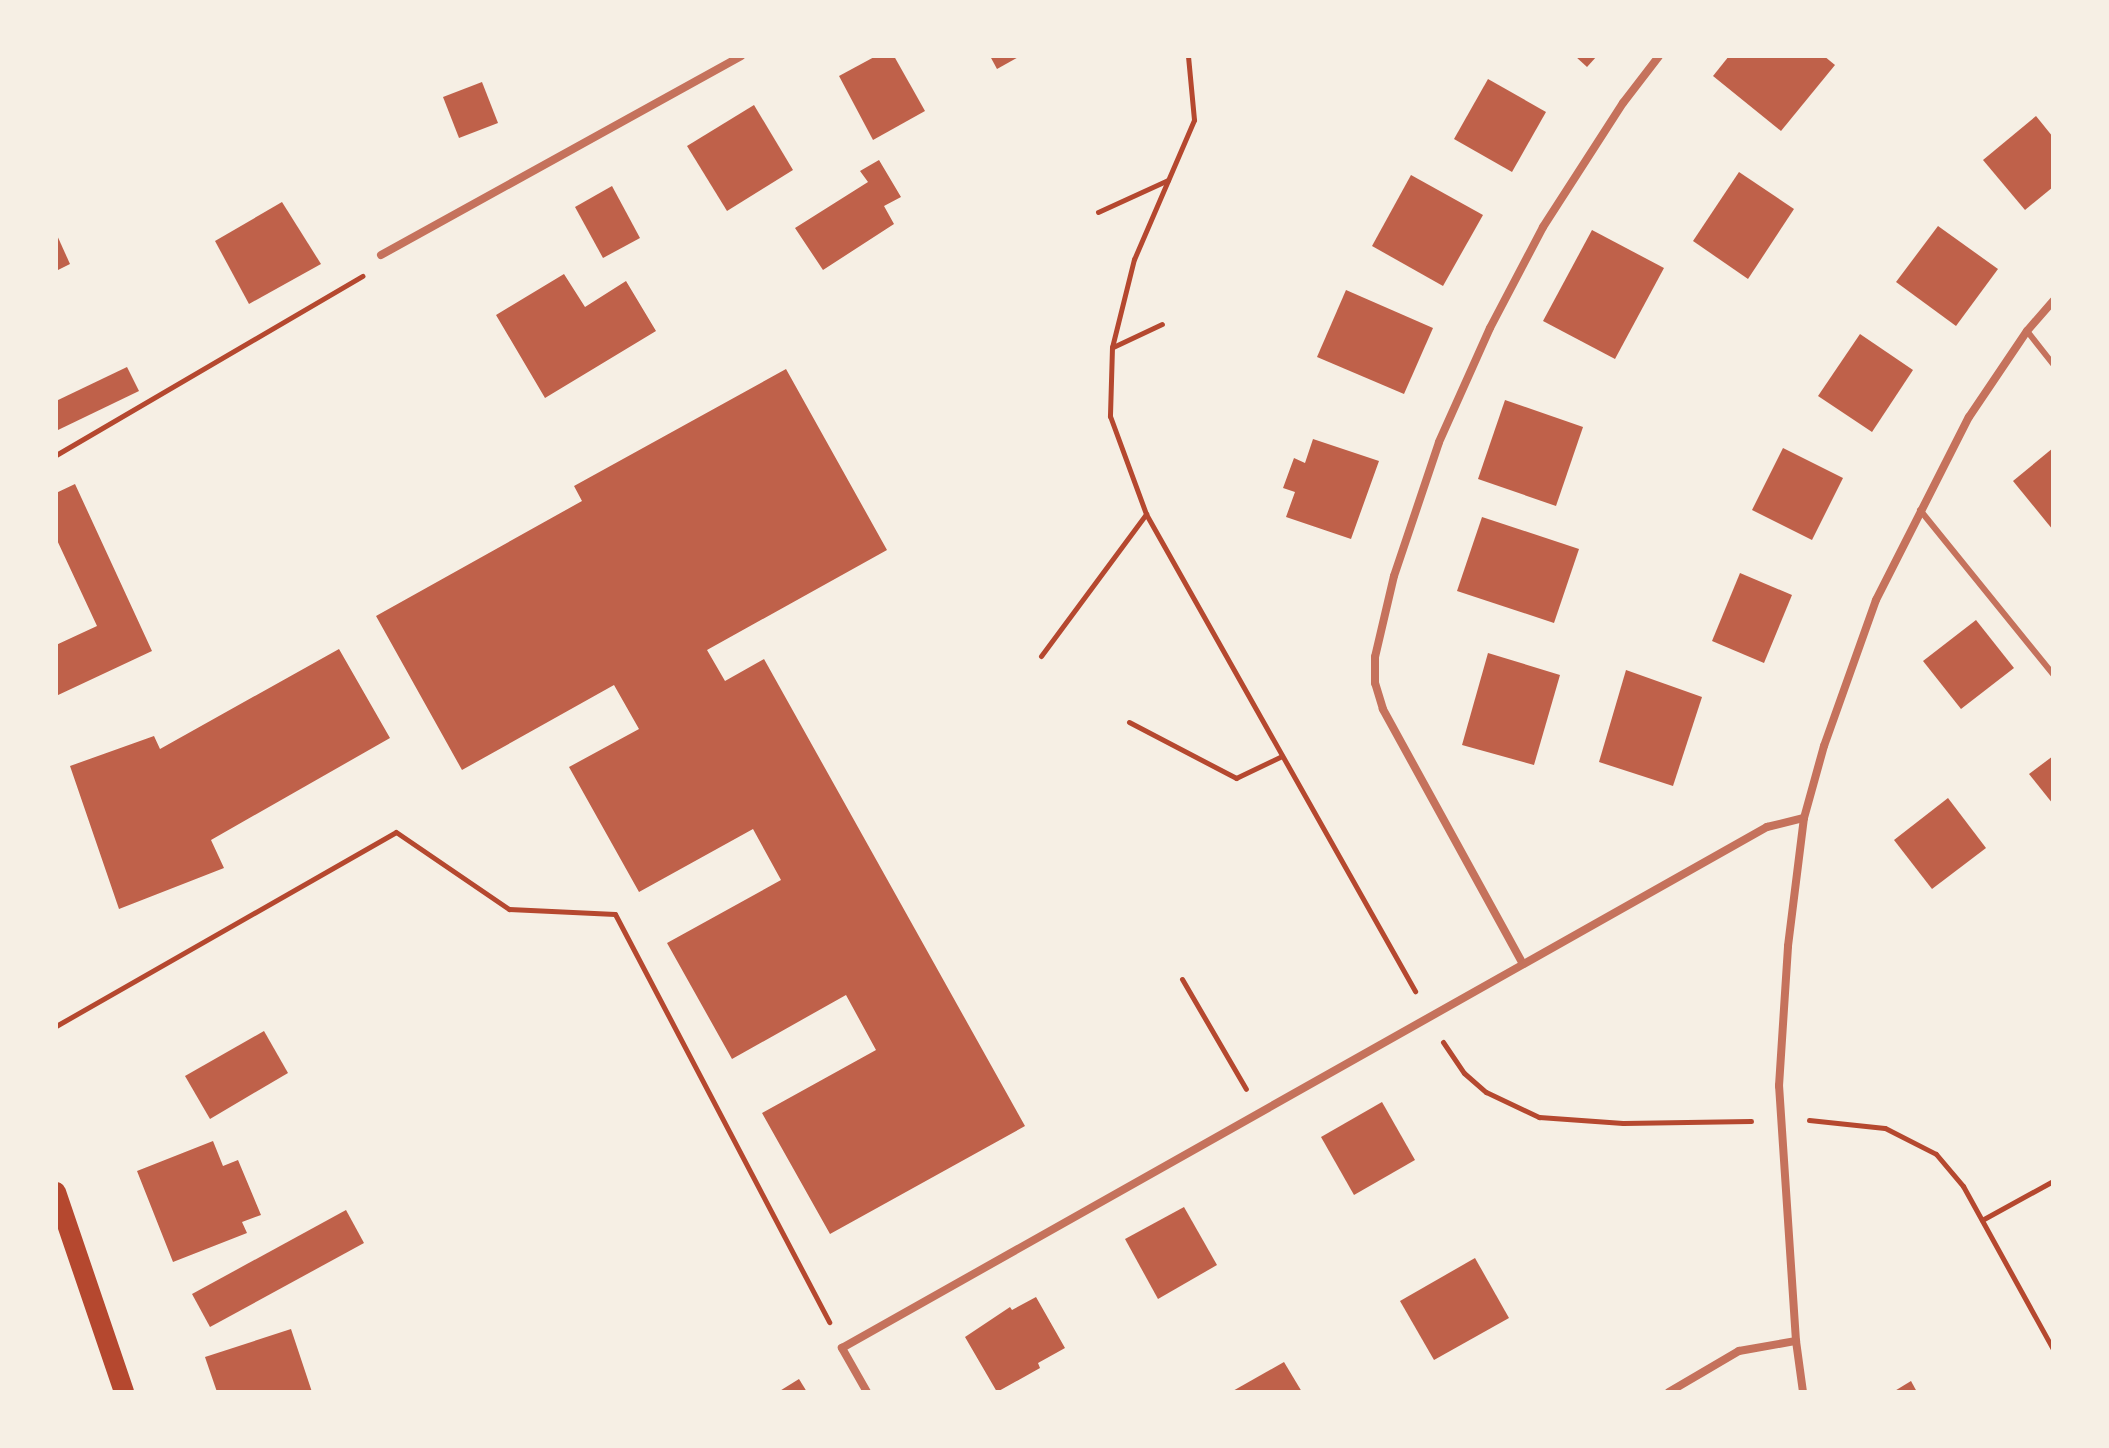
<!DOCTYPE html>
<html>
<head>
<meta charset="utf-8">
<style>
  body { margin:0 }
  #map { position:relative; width:2109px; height:1448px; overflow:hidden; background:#f6efe4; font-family:"Roboto Serif",serif }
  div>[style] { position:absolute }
  .building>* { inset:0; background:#bf614a }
  .path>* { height:5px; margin:-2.5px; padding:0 2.5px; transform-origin:2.5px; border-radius:2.5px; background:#b5482f }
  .service>* { height:6px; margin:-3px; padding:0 3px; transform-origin:3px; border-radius:3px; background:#c5725c }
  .minor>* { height:8px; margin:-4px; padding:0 4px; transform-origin:4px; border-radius:4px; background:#c5725c }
  .primary>* { height:20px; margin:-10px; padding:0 10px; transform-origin:10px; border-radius:10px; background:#b5482f }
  span { translate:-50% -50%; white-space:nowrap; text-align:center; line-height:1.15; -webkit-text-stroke:7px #f6efe4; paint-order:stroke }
  .frame { position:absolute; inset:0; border:58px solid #f6efe4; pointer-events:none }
</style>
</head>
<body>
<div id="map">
  <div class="building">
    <i style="clip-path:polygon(876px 56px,894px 56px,925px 111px,873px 140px,839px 76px)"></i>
    <i style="clip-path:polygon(990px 56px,1020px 56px,997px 69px)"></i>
    <i style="clip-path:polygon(1575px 56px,1597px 56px,1587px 67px)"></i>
    <i style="clip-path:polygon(1729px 56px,1824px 56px,1835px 65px,1781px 131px,1713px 76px)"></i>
    <i style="clip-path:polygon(1488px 79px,1546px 112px,1512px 172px,1454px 139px)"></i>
    <i style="clip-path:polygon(482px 82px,498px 123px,459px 138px,443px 97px)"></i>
    <i style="clip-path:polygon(754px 105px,793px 170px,727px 211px,687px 146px)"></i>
    <i style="clip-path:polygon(2036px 116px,2053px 137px,2053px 187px,2025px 210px,1983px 160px)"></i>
    <i style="clip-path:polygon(879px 160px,901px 197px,884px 206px,894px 224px,823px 270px,795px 228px,868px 182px,860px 171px)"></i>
    <i style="clip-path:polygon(1739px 172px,1794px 209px,1748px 279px,1693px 241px)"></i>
    <i style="clip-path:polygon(1411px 175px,1483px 215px,1443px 286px,1372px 246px)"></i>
    <i style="clip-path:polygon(612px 186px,640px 238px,603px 258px,575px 207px)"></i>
    <i style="clip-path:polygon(282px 202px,321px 264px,249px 304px,215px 241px)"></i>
    <i style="clip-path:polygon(1938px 226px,1998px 269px,1956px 326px,1896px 282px)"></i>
    <i style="clip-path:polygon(1592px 230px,1664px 268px,1615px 359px,1543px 321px)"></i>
    <i style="clip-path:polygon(56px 233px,70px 264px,56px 271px)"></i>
    <i style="clip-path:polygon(564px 274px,585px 307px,626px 281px,656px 331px,545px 398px,496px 315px)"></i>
    <i style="clip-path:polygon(1346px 290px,1433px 328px,1404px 394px,1317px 357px)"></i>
    <i style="clip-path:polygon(1860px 334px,1913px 370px,1872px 432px,1818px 396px)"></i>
    <i style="clip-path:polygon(127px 367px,139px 391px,58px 430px,56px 401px)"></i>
    <i style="clip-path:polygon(786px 369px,887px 550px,707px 650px,725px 681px,764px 659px,1025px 1126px,830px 1234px,762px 1113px,876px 1050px,846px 995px,732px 1059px,667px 943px,781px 880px,753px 829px,639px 892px,569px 767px,639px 729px,614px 685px,462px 770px,376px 616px,582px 501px,574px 486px)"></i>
    <i style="clip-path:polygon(1505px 400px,1583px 427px,1556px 506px,1478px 479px)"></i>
    <i style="clip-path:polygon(1313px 439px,1379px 461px,1351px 539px,1286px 517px,1295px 492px,1283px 488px,1294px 458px,1305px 463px)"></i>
    <i style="clip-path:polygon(1783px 448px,1843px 478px,1812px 540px,1752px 510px)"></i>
    <i style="clip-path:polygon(2053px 448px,2053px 530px,2013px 481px)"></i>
    <i style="clip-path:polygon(75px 484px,152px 651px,56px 696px,56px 645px,97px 626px,56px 538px,56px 493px)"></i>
    <i style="clip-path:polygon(1482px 517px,1579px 549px,1554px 623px,1457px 591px)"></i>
    <i style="clip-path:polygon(1740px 573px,1792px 595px,1764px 663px,1712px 641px)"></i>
    <i style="clip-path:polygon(1976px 620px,2014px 668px,1961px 709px,1923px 661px)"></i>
    <i style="clip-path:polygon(339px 649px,390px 738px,211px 840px,224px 868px,119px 909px,70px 766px,154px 736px,160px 749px)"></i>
    <i style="clip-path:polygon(1488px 653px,1560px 675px,1534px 765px,1462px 745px)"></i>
    <i style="clip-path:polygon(1626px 670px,1702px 697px,1673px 786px,1599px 762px)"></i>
    <i style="clip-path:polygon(2053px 756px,2053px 804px,2029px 774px)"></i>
    <i style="clip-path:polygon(1948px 798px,1986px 848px,1932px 889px,1894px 840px)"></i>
    <i style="clip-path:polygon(264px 1031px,288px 1073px,210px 1119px,185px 1076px)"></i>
    <i style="clip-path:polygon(1382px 1102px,1415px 1160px,1354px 1195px,1321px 1137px)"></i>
    <i style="clip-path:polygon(213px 1141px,223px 1166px,238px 1160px,261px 1215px,242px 1222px,247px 1233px,173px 1262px,137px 1171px)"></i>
    <i style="clip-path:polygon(1184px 1207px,1217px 1265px,1158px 1299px,1125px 1239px)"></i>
    <i style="clip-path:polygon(346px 1210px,364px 1243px,210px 1327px,192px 1294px)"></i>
    <i style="clip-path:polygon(1475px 1258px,1509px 1318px,1434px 1360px,1400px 1301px)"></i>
    <i style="clip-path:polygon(1036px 1297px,1065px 1348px,1038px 1363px,1040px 1368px,997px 1392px,965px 1337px,1010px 1307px,1012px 1310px)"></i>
    <i style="clip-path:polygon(291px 1329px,312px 1392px,217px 1392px,205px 1357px)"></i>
    <i style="clip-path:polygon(1284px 1362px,1302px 1392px,1231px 1392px)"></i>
    <i style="clip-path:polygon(799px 1379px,807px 1392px,778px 1392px)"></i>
    <i style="clip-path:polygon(1911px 1381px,1917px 1392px,1893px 1392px)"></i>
  </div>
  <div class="path">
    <i style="left:1188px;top:56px;width:64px;rotate:84.6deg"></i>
    <i style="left:1194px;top:120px;width:151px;rotate:113.3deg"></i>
    <i style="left:1134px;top:259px;width:91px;rotate:104deg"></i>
    <i style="left:1112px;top:347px;width:69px;rotate:91.7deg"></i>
    <i style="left:1110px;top:416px;width:104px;rotate:69.8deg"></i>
    <i style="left:1146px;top:514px;width:548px;rotate:60.58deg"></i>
    <i style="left:1098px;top:212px;width:77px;rotate:-24.6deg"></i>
    <i style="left:1113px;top:347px;width:54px;rotate:-25.1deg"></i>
    <i style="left:56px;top:455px;width:355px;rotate:-30.3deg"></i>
    <i style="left:1041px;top:656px;width:177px;rotate:-53.5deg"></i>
    <i style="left:1129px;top:722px;width:121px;rotate:27.6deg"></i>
    <i style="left:1236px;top:778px;width:51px;rotate:-25.6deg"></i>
    <i style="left:1182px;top:979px;width:127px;rotate:59.8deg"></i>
    <i style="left:56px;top:1026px;width:391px;rotate:-29.7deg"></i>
    <i style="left:396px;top:832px;width:137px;rotate:34.3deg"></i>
    <i style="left:509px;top:909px;width:106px;rotate:2.7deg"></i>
    <i style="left:615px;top:914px;width:461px;rotate:62.3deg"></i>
    <i style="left:1443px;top:1042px;width:37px;rotate:56deg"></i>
    <i style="left:1464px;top:1073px;width:29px;rotate:41deg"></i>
    <i style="left:1486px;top:1092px;width:59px;rotate:25.3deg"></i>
    <i style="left:1539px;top:1117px;width:84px;rotate:4.1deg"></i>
    <i style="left:1623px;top:1123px;width:128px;rotate:-0.9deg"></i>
    <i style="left:1809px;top:1120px;width:76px;rotate:6deg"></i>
    <i style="left:1885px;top:1128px;width:57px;rotate:27deg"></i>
    <i style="left:1936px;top:1154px;width:42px;rotate:49.8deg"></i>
    <i style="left:1963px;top:1186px;width:186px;rotate:61.1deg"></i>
    <i style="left:1982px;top:1220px;width:81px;rotate:-28.8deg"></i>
  </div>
  <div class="service">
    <i style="left:2027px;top:331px;width:42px;rotate:51.8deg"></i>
    <i style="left:1920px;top:510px;width:211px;rotate:51deg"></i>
  </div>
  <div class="minor">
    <i style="left:381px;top:255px;width:411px;rotate:-28.9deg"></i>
    <i style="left:1523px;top:964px;width:291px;rotate:-118.8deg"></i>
    <i style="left:1383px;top:709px;width:27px;rotate:-107deg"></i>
    <i style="left:1375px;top:683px;width:26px;rotate:-90deg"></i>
    <i style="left:1375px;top:657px;width:83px;rotate:-76.8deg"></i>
    <i style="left:1394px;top:576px;width:141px;rotate:-71.4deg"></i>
    <i style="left:1439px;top:442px;width:125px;rotate:-65.9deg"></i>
    <i style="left:1490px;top:328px;width:114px;rotate:-62.3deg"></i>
    <i style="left:1543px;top:227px;width:148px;rotate:-57.2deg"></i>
    <i style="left:1623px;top:103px;width:59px;rotate:-52.5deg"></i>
    <i style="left:867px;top:1392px;width:51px;rotate:-119.6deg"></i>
    <i style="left:842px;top:1348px;width:1062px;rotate:-29.39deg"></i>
    <i style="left:1767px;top:827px;width:38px;rotate:-14deg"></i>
    <i style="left:1669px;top:1392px;width:81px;rotate:-30.4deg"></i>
    <i style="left:1739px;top:1351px;width:58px;rotate:-10deg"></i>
    <i style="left:1803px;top:1392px;width:51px;rotate:-97.8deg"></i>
    <i style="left:1796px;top:1341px;width:256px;rotate:-93.8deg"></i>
    <i style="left:1779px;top:1086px;width:140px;rotate:-86.3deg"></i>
    <i style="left:1788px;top:946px;width:129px;rotate:-82.9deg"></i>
    <i style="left:1804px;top:818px;width:75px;rotate:-74.5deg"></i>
    <i style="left:1824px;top:746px;width:155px;rotate:-70.4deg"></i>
    <i style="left:1876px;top:600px;width:205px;rotate:-63.1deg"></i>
    <i style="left:1969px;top:417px;width:104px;rotate:-56deg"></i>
    <i style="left:2027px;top:331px;width:40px;rotate:-49deg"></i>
  </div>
  <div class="primary">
    <i style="left:56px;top:1192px;width:211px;rotate:71.2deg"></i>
  </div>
  <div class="frame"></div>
</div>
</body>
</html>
